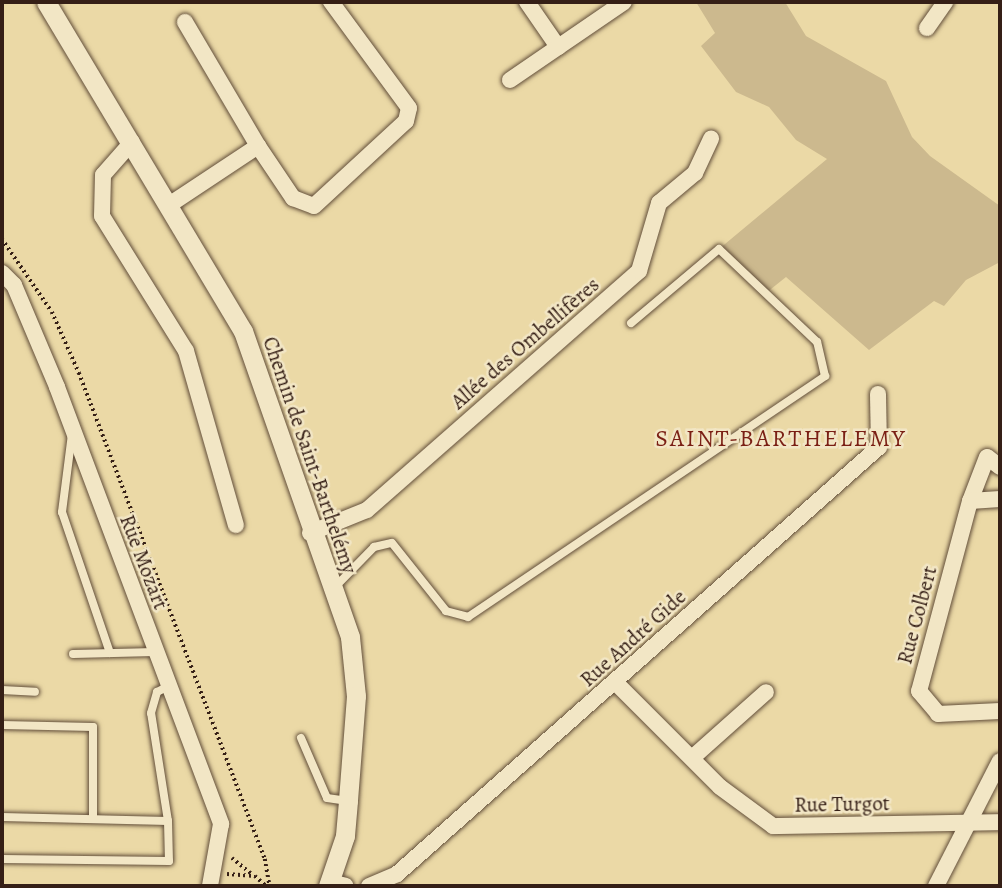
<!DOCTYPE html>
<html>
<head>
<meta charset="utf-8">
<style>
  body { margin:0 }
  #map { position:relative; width:1002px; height:888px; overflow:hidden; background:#ebd9a6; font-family:Alegreya,serif }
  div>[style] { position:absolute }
  .green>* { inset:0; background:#ccb98e }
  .path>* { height:3.5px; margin-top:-1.75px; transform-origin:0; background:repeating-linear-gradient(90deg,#351f16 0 2px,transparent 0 5.5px) }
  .roads { filter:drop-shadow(0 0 2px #624e3a) drop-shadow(0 0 2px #624e3a) }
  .service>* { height:8px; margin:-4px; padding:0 4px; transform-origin:4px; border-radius:4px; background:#f2e6c5 }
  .minor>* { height:16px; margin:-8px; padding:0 8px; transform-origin:8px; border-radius:8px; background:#f2e6c5 }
  .tertiary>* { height:19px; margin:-9.5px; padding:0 9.5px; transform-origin:9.5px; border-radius:9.5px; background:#f2e6c5 }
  span { translate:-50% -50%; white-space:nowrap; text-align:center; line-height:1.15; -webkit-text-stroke:5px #f2e6c5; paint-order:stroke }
  .street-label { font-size:21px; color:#351f16 }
  .quarter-label { font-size:24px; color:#7a1f14; letter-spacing:2px }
  .frame { position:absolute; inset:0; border:4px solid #351f16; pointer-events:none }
</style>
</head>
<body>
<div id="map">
  <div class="green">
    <i style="clip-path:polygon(696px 2px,785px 2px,806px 36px,886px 81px,912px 137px,930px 156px,1000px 206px,1000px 262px,966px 280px,944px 306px,934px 301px,869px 350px,786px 277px,766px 293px,719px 249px,827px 159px,796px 140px,769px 107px,736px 92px,701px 46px,715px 33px)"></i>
  </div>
  <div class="path">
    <i style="left:2px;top:239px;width:88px;rotate:55.6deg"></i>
    <i style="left:52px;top:312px;width:67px;rotate:66.1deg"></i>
    <i style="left:79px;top:373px;width:520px;rotate:69.06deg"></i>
    <i style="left:265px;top:859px;width:27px;rotate:80deg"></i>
    <i style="left:232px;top:858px;width:27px;rotate:39deg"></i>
    <i style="left:227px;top:874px;width:28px;rotate:4deg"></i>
    <i style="left:255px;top:876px;width:15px;rotate:42deg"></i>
  </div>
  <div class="roads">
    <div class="service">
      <i style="left:72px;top:434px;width:79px;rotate:97.3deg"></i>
      <i style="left:62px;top:512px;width:149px;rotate:71.2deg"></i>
      <i style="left:335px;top:587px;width:56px;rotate:-45.7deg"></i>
      <i style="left:374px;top:547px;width:18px;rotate:-13deg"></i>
      <i style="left:392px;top:543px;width:87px;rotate:51.5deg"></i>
      <i style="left:446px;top:611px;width:23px;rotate:15deg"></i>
      <i style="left:468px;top:617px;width:431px;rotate:-34deg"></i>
      <i style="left:825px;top:376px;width:35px;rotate:-103deg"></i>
      <i style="left:817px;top:342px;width:135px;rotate:-136.5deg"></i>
      <i style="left:719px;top:249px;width:115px;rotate:139.9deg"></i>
      <i style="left:73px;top:654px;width:82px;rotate:-1.4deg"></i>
      <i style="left:2px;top:690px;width:33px;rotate:3deg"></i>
      <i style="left:2px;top:725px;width:91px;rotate:1.3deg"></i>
      <i style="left:93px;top:727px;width:92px;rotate:90deg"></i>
      <i style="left:301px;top:738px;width:65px;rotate:66.6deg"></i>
      <i style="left:327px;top:798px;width:21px;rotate:8deg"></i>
      <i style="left:2px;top:817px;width:166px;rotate:1.4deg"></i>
      <i style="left:168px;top:821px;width:40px;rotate:88.6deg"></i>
      <i style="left:169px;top:861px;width:167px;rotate:-179.3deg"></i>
      <i style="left:168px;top:821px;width:109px;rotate:-98.9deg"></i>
      <i style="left:151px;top:713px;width:22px;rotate:-74deg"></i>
      <i style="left:157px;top:692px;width:13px;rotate:-27deg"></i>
    </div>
    <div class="minor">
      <i style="left:527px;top:2px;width:55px;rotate:55.4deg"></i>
      <i style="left:185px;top:22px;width:144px;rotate:59.5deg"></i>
      <i style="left:927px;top:28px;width:32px;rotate:-55deg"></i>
      <i style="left:510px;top:80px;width:138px;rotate:-34.4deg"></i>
      <i style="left:132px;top:142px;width:44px;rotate:131.3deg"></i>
      <i style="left:103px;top:175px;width:41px;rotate:91.4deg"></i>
      <i style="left:102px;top:216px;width:159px;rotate:58.1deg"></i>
      <i style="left:186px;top:351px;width:181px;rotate:74deg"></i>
      <i style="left:169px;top:205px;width:107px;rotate:-33.5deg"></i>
      <i style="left:258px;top:146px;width:63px;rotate:56.1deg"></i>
      <i style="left:293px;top:198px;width:22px;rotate:21deg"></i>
      <i style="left:314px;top:206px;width:125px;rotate:-42.7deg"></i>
      <i style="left:406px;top:121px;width:13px;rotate:-77deg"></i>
      <i style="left:409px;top:108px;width:132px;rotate:-126.3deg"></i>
      <i style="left:2px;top:273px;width:17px;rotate:45deg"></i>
      <i style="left:14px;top:285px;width:111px;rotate:67.1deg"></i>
      <i style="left:57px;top:387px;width:467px;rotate:69.4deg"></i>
      <i style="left:221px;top:824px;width:63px;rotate:100.1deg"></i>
      <i style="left:1000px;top:467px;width:16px;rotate:-142deg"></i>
      <i style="left:987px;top:457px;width:47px;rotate:111.1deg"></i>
      <i style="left:970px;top:501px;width:197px;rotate:105deg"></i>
      <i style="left:919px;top:691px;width:30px;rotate:50deg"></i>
      <i style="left:938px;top:714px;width:62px;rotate:-2.8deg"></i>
      <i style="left:970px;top:501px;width:30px;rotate:-4deg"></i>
      <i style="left:310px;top:533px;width:61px;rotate:-22deg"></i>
      <i style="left:367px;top:510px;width:362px;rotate:-41.3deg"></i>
      <i style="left:639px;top:271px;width:71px;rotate:-73.6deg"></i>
      <i style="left:659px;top:203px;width:47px;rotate:-39.8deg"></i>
      <i style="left:695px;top:173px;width:38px;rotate:-65deg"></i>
      <i style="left:615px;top:682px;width:148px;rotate:45deg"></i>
      <i style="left:720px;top:787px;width:66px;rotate:36.3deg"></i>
      <i style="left:773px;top:826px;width:227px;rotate:-1deg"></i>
      <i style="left:692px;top:758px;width:99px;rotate:-41.7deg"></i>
      <i style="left:330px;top:882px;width:16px;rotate:14deg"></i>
      <i style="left:369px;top:886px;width:30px;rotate:-23deg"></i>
      <i style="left:397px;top:874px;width:644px;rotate:-41.54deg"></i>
      <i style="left:879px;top:447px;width:53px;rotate:-91.1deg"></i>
      <i style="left:936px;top:886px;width:140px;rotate:-62.9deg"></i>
    </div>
    <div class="tertiary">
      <i style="left:46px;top:2px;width:383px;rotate:59.1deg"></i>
      <i style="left:243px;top:331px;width:324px;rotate:70.7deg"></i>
      <i style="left:350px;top:637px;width:59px;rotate:84.2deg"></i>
      <i style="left:356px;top:696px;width:105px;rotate:94.4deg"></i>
      <i style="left:348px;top:801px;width:35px;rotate:95deg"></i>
      <i style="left:345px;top:836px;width:53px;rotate:108.8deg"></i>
    </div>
  </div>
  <div class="street-label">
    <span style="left:525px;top:343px;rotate:-41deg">Allée des Ombellifères</span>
    <span style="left:310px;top:455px;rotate:71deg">Chemin de Saint-Barthelémy</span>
    <span style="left:144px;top:562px;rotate:69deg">Rue Mozart</span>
    <span style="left:917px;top:615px;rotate:-75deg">Rue Colbert</span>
    <span style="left:633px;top:638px;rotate:-42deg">Rue André Gide</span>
    <span style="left:842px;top:804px;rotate:-1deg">Rue Turgot</span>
  </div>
  <div class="quarter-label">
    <span style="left:781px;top:439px">SAINT-BARTHELEMY</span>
  </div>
  <div class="frame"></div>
</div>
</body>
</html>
